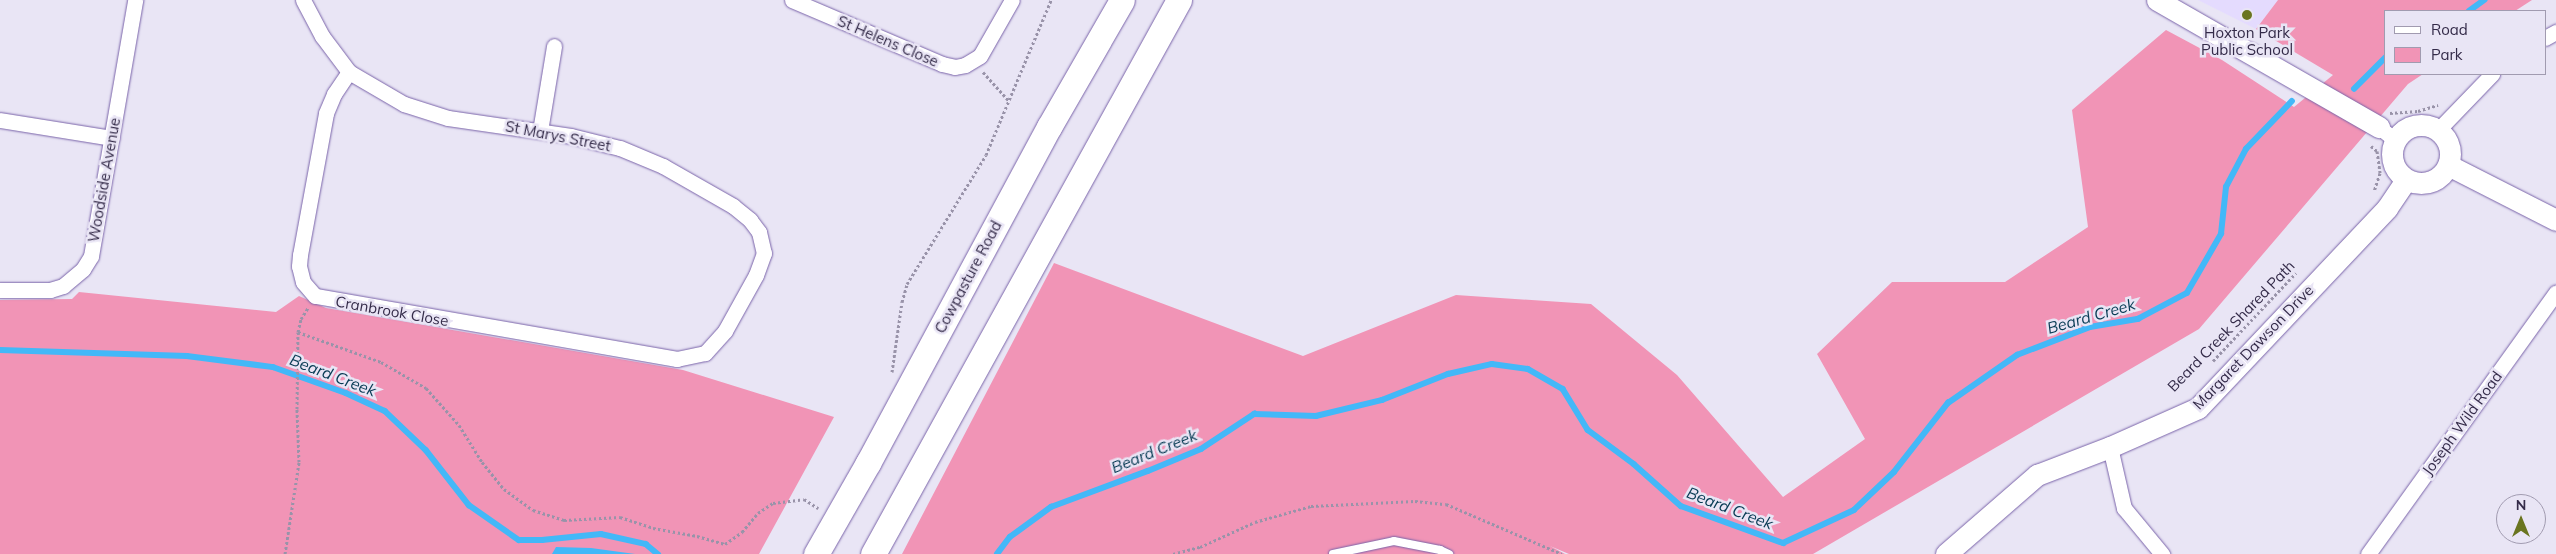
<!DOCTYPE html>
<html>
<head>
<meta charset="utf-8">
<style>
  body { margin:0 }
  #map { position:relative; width:2556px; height:554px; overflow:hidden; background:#e9e5f5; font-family:Mulish,sans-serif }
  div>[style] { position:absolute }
  .built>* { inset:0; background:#e4dbfe }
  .green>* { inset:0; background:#f194b6 }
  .water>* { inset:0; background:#43b8f8 }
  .stream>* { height:5.5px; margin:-2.75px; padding:0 2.75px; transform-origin:2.75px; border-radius:2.75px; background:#43b8f8 }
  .path>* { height:3px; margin-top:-1.5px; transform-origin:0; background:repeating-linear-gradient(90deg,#9993a9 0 2.5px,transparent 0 5px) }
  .roads { filter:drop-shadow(0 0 1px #7963a9) drop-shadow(0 0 1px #7963a9) }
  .lane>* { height:8px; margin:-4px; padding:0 4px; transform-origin:4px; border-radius:4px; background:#fff }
  .street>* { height:15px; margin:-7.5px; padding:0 7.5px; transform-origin:7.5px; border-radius:7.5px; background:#fff }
  .secondary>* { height:21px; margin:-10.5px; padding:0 10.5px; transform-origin:10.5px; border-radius:10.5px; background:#fff }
  .secondary>.ring { margin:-10.5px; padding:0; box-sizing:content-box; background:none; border:21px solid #fff; border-radius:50% }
  .primary>* { height:25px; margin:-12.5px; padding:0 12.5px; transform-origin:12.5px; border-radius:12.5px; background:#fff }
  .dots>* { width:14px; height:14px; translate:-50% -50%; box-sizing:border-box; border:2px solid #e9e5f5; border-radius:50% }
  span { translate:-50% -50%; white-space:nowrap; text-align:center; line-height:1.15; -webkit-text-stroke:5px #e9e5f5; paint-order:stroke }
  .poi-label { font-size:15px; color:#342b49 }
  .street-label { font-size:15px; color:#342b49 }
  .water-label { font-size:16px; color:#083b54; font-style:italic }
  .legend { position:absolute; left:2384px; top:10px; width:162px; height:65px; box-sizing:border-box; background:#e9e5f5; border:1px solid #a19bb0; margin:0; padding:6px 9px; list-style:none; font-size:15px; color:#342b49 }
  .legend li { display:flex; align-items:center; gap:10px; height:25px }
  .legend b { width:25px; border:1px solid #a19bb0 }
  .north { position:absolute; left:2496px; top:494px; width:50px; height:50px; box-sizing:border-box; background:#e9e5f5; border:1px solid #a19bb0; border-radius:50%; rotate:0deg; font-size:14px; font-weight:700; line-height:20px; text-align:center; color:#342b49 }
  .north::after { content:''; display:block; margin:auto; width:18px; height:22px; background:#6a7520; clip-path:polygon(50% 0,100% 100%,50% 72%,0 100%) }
</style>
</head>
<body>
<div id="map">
  <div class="built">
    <i style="clip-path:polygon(2198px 0,2278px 0,2256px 29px)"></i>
  </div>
  <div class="green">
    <i style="clip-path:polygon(2278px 0,2532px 0,2515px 11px,2385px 11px,2385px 74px,2423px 74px,2408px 84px,2199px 329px,1813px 554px,1569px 554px,1550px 546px,1565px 554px,902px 554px,1054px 263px,1303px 356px,1456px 295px,1591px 304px,1677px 375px,1783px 497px,1865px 439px,1817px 354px,1892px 282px,2005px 282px,2088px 227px,2072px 110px,2166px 30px,2222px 60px,2294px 107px,2333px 75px,2256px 29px)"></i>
    <i style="clip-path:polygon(79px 292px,276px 312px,299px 296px,326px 308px,683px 370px,834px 417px,759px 554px,0 554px,0 300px,72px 299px)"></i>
  </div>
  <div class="water">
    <i style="clip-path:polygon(556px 547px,591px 548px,635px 554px,552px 554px)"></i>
  </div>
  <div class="stream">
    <i style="left:2469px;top:11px;width:19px;rotate:-36deg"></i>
    <i style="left:2354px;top:89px;width:44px;rotate:-45deg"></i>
    <i style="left:0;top:350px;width:187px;rotate:1.8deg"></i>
    <i style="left:187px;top:356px;width:87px;rotate:7.3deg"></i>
    <i style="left:273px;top:367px;width:77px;rotate:19.6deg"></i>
    <i style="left:346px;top:393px;width:43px;rotate:24.8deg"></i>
    <i style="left:385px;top:411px;width:57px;rotate:43.6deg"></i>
    <i style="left:426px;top:450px;width:70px;rotate:52deg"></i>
    <i style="left:469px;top:505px;width:61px;rotate:35deg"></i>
    <i style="left:519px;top:540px;width:23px"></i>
    <i style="left:542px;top:540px;width:59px;rotate:-5.8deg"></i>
    <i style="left:601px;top:534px;width:46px;rotate:12.5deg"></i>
    <i style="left:646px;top:544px;width:16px;rotate:40deg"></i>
    <i style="left:997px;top:554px;width:21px;rotate:-53deg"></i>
    <i style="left:1010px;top:537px;width:51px;rotate:-36.2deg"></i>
    <i style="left:1051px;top:507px;width:103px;rotate:-20.4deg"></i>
    <i style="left:1148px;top:471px;width:57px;rotate:-22.5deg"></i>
    <i style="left:1201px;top:449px;width:64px;rotate:-33.4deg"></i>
    <i style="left:1254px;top:414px;width:62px;rotate:1.8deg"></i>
    <i style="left:1316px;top:416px;width:68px;rotate:-13.6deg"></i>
    <i style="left:1382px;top:400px;width:71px;rotate:-21.5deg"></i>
    <i style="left:1448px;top:374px;width:45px;rotate:-12.8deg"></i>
    <i style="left:1492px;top:364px;width:36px;rotate:8deg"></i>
    <i style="left:1528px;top:369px;width:40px;rotate:29.7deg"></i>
    <i style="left:1563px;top:389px;width:48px;rotate:58.6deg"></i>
    <i style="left:1588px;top:430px;width:57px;rotate:36.5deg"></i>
    <i style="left:1634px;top:464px;width:63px;rotate:41.8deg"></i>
    <i style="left:1681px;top:506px;width:109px;rotate:19.9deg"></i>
    <i style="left:1783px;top:543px;width:78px;rotate:-24.9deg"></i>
    <i style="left:1854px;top:510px;width:55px;rotate:-43.5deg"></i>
    <i style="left:1894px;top:472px;width:88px;rotate:-52deg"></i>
    <i style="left:1948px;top:403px;width:84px;rotate:-34.8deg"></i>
    <i style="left:2017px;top:355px;width:78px;rotate:-21deg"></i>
    <i style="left:2090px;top:327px;width:49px;rotate:-9.5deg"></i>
    <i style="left:2138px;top:319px;width:55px;rotate:-28deg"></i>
    <i style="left:2187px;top:293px;width:68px;rotate:-60deg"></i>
    <i style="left:2221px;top:234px;width:47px;rotate:-83.9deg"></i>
    <i style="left:2226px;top:187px;width:43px;rotate:-62.2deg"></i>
    <i style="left:2246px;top:149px;width:66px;rotate:-46.2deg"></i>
  </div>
  <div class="path">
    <i style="left:983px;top:72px;width:39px;rotate:48deg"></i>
    <i style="left:2390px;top:113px;width:28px;rotate:-4deg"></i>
    <i style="left:2418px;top:111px;width:21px;rotate:-17deg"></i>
    <i style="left:2371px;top:146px;width:8px;rotate:40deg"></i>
    <i style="left:2377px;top:151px;width:22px;rotate:82deg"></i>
    <i style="left:2380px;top:173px;width:19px;rotate:108deg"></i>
    <i style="left:298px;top:332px;width:88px;rotate:19.9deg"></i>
    <i style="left:381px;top:362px;width:52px;rotate:30deg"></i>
    <i style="left:426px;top:388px;width:50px;rotate:48.3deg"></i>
    <i style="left:459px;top:425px;width:44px;rotate:58.1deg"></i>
    <i style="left:482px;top:462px;width:35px;rotate:51deg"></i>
    <i style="left:504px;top:489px;width:36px;rotate:36deg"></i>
    <i style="left:533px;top:510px;width:33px;rotate:18deg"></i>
    <i style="left:564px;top:520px;width:56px;rotate:-3.1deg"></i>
    <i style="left:620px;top:517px;width:35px;rotate:18deg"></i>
    <i style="left:653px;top:528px;width:45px;rotate:10.3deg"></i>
    <i style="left:697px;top:536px;width:29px;rotate:16deg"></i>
    <i style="left:725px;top:544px;width:21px;rotate:-35deg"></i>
    <i style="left:742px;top:532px;width:25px;rotate:-50deg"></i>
    <i style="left:758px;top:513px;width:18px;rotate:-34deg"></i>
    <i style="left:773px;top:503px;width:31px;rotate:-7deg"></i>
    <i style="left:804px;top:499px;width:17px;rotate:33deg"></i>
    <i style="left:2213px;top:361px;width:121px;rotate:-46.7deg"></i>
    <i style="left:892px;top:372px;width:71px;rotate:-81.9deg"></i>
    <i style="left:902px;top:302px;width:19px;rotate:-74deg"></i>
    <i style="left:907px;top:284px;width:151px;rotate:-58.5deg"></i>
    <i style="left:986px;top:155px;width:168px;rotate:-67.2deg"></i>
    <i style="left:285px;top:554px;width:93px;rotate:-81.3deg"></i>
    <i style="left:299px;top:462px;width:53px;rotate:-92.2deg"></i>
    <i style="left:297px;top:409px;width:77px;rotate:-89.3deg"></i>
    <i style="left:298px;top:332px;width:13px;rotate:-77deg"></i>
    <i style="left:301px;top:319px;width:13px;rotate:-58deg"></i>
    <i style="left:1173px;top:554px;width:28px;rotate:-15deg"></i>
    <i style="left:1200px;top:547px;width:60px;rotate:-24.4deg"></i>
    <i style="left:1255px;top:522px;width:58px;rotate:-15.9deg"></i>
    <i style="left:1311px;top:506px;width:104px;rotate:-2.8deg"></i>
    <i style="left:1415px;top:501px;width:31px;rotate:6deg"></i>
    <i style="left:1446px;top:504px;width:126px;rotate:23.3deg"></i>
  </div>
  <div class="roads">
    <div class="lane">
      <i style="left:1333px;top:554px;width:62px;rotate:-12deg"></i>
      <i style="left:1394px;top:541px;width:47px;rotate:11.1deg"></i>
      <i style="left:1440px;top:550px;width:10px;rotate:24deg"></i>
    </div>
    <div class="street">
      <i style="left:303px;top:0;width:41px;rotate:62.2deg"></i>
      <i style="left:322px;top:36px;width:45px;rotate:53.1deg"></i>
      <i style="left:349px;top:72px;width:64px;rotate:30.2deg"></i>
      <i style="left:404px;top:104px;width:46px;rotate:17.7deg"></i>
      <i style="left:448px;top:118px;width:124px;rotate:8.3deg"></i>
      <i style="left:571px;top:136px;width:50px;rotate:13.8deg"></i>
      <i style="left:620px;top:148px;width:47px;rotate:22.7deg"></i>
      <i style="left:663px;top:166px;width:81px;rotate:29.7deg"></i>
      <i style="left:733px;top:206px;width:22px;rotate:39deg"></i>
      <i style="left:750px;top:220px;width:15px;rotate:53deg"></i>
      <i style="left:759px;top:232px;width:22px;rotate:77deg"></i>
      <i style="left:764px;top:253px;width:23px;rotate:110deg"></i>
      <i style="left:756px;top:275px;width:64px;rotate:119deg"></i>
      <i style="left:725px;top:331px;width:30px;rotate:132deg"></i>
      <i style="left:705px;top:353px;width:29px;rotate:168deg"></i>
      <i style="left:677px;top:359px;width:367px;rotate:-170.1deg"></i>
      <i style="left:315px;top:296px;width:18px;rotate:-131deg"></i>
      <i style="left:303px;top:282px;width:16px;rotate:-104deg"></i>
      <i style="left:299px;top:266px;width:11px;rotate:-85deg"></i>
      <i style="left:300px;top:255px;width:144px;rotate:-79.6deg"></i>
      <i style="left:326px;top:113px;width:21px;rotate:-67deg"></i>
      <i style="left:334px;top:94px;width:27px;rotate:-56deg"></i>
      <i style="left:792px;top:0;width:163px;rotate:23.1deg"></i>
      <i style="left:942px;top:64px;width:13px;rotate:13deg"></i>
      <i style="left:955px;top:67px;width:10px;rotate:-11deg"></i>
      <i style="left:965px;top:65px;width:17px;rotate:-31deg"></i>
      <i style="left:980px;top:56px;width:64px;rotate:-60.3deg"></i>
      <i style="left:2545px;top:38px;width:13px;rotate:-29deg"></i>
      <i style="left:0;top:120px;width:113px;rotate:9.1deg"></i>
      <i style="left:2379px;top:127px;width:21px;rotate:39deg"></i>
      <i style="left:2438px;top:130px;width:78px;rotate:-46deg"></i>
      <i style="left:540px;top:131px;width:86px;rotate:-80.6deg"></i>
      <i style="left:0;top:290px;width:50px"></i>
      <i style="left:50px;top:290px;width:14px;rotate:-17deg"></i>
      <i style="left:63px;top:286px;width:26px;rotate:-40deg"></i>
      <i style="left:83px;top:269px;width:15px;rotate:-58deg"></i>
      <i style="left:91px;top:256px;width:260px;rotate:-80.2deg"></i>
      <i style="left:2110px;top:447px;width:63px;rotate:77.1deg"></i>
      <i style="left:2124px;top:508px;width:60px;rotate:50.4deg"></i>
      <i style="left:2368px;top:554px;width:322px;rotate:-54.3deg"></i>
    </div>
    <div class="secondary">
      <i style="left:2157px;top:0;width:256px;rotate:29.8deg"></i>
      <i class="ring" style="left:2392px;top:125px;width:37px;height:37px"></i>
      <i style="left:2448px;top:165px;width:121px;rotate:27deg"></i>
      <i style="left:1946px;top:554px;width:121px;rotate:-41deg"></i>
      <i style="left:2037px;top:475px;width:78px;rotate:-21deg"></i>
      <i style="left:2110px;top:447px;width:96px;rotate:-23.9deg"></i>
      <i style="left:2198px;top:408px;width:275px;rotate:-46.6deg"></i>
      <i style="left:2387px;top:208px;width:34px;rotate:-56deg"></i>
    </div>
    <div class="primary">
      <i style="left:816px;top:554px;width:105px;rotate:-60.3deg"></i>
      <i style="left:868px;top:463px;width:382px;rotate:-61.7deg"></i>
      <i style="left:1049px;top:127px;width:146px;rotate:-60.1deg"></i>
      <i style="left:873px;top:554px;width:633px;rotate:-61.09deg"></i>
    </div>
  </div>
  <div class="dots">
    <i style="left:2247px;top:15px;background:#6a7520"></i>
  </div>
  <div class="poi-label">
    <span style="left:2247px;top:41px">Hoxton Park<br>Public School</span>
  </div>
  <div class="street-label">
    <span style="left:888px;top:41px;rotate:23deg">St Helens Close</span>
    <span style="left:558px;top:136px;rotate:11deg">St Marys Street</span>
    <span style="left:104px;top:180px;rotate:-80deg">Woodside Avenue</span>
    <span style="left:968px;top:277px;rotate:-62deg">Cowpasture Road</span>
    <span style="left:392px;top:311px;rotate:10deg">Cranbrook Close</span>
    <span style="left:2231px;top:326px;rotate:-46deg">Beard Creek Shared Path</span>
    <span style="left:2253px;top:347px;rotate:-46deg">Margaret Dawson Drive</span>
    <span style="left:2462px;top:423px;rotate:-54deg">Joseph Wild Road</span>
  </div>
  <div class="water-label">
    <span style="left:2091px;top:316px;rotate:-16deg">Beard Creek</span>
    <span style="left:333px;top:375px;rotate:21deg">Beard Creek</span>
    <span style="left:1154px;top:451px;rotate:-22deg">Beard Creek</span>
    <span style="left:1730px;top:508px;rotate:21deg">Beard Creek</span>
  </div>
  <ul class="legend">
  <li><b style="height:6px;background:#fff"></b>Road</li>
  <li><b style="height:14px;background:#f194b6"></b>Park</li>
  </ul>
  <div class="north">N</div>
</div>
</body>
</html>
